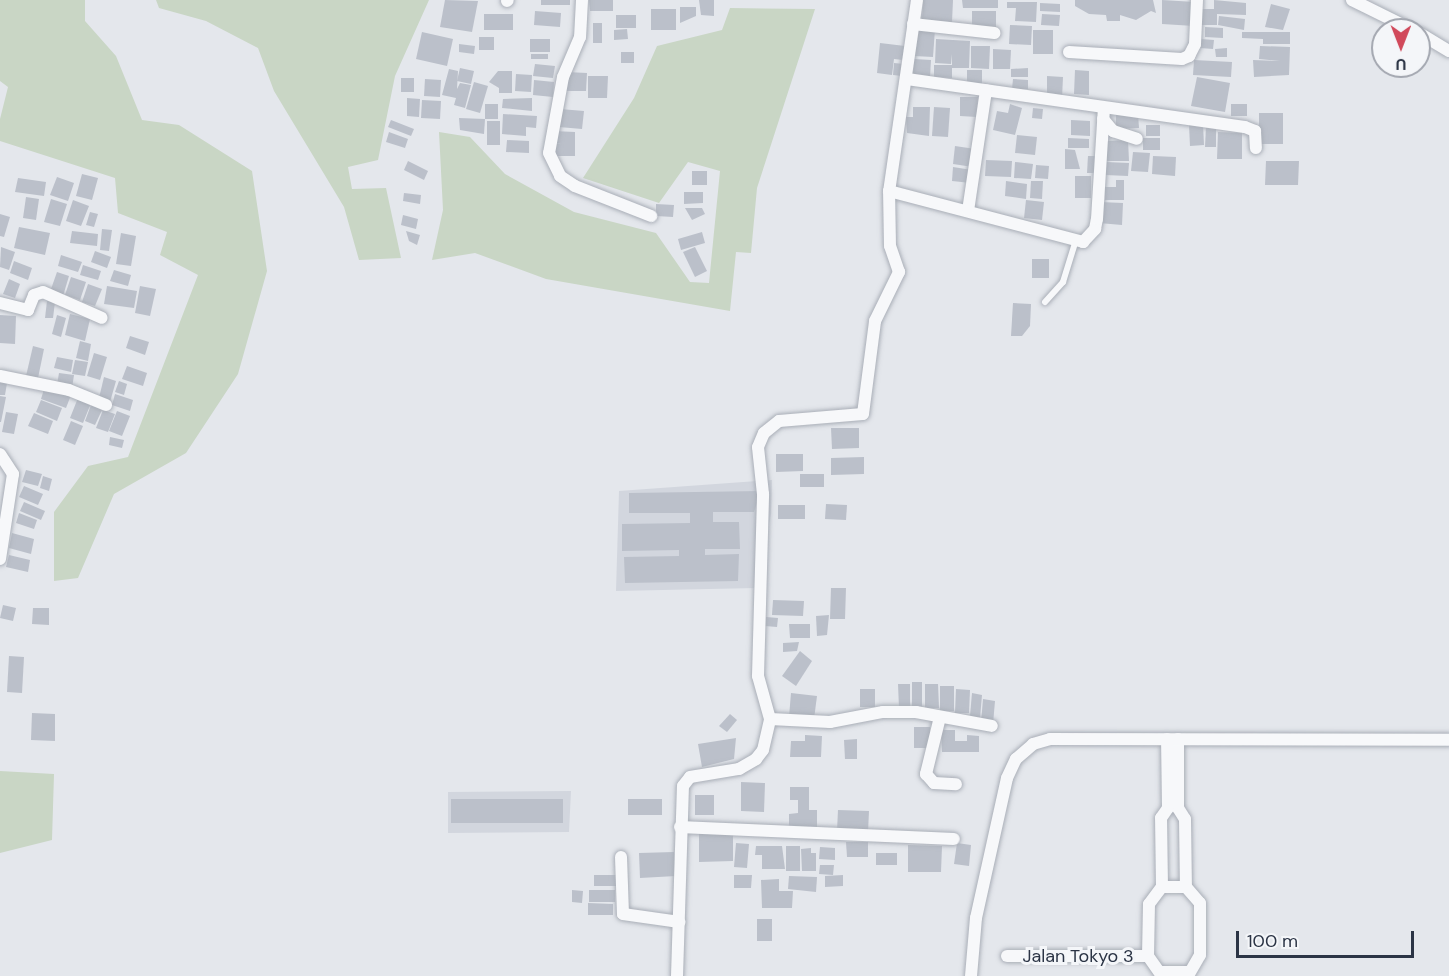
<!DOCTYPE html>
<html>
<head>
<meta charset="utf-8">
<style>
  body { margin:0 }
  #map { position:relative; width:1449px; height:976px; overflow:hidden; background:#e4e7ec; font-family:"DM Sans",sans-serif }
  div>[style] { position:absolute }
  .built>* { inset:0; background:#d2d6de }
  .green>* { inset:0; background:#c9d6c5 }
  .building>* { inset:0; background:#bbc0ca }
  .roads { filter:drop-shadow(0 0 2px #a9aeb7) drop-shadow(0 0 2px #a9aeb7) }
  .lane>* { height:6px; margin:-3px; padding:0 3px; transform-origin:3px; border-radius:3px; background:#f7f8fa }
  .street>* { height:12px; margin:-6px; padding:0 6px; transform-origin:6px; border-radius:6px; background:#f7f8fa }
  span { translate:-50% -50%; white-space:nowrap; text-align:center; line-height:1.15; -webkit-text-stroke:6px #f4f6f9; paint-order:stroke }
  .street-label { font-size:18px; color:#2b3445 }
  .north { position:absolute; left:1371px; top:18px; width:60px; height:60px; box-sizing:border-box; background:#f4f6f9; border:2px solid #a4a8b1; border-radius:50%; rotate:180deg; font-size:16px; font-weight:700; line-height:24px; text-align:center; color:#2b3445 }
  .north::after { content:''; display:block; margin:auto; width:21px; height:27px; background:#d1495b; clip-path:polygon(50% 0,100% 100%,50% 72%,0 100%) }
  .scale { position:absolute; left:1236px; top:931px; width:178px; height:27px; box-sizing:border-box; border:3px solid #2b3445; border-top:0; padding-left:8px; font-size:18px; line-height:21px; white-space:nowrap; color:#2b3445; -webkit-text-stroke:4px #f4f6f9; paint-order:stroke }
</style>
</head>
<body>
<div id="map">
  <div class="built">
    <i style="clip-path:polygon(772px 480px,771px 514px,756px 588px,616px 591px,619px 491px)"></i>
    <i style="clip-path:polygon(571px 791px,569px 832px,448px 833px,448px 792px)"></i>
  </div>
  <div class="green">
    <i style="clip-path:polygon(0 0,85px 0,85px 21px,116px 56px,142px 120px,179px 125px,252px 171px,267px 271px,238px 374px,186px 453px,114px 494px,78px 578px,54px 581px,54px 512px,88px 466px,128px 457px,198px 275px,160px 255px,167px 232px,118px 213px,115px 178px,0 141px,0 119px,8px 87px,0 81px)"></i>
    <i style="clip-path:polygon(156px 0,429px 0,395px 76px,378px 160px,348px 167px,352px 189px,386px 188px,401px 258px,359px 260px,344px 207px,274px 91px,258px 48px,206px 21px,159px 8px)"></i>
    <i style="clip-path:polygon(730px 8px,815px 9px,757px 188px,751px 253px,736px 252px,730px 311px,546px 279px,475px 253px,432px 260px,443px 210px,439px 132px,470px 137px,505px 174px,574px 212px,656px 233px,690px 282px,709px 283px,720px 171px,688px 162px,659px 203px,583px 178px,634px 98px,657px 46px,722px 30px)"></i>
    <i style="clip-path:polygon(0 771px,54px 774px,52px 840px,0 853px)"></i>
  </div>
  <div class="building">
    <i style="clip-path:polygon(445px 0,478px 1px,472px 32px,440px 27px)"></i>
    <i style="clip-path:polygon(541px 0,570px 0,570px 5px,541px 5px)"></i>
    <i style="clip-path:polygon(589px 0,613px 0,613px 11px,590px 11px)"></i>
    <i style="clip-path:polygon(699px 0,714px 0,714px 16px,701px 15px)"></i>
    <i style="clip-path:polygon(923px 0,953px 0,952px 22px,922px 20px)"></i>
    <i style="clip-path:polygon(962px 0,998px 0,998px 8px,963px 8px)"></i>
    <i style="clip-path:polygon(1075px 0,1153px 0,1156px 13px,1151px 11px,1136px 20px,1120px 15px,1120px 21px,1107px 21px,1106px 15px,1089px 14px,1075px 6px)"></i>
    <i style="clip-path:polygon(1162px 0,1195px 2px,1194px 26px,1162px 24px)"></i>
    <i style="clip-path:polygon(1214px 0,1246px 3px,1246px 15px,1217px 14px,1217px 25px,1200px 25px,1200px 9px,1214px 9px)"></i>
    <i style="clip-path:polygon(1007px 2px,1037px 2px,1036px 22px,1015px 21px,1016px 8px,1007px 8px)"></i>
    <i style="clip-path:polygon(1040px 3px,1060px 4px,1060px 12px,1040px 11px)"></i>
    <i style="clip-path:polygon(1271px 4px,1290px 9px,1283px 30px,1265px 27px)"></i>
    <i style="clip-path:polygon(680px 7px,696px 7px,696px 16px,680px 23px)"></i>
    <i style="clip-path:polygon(651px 9px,676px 9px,676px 30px,651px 30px)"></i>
    <i style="clip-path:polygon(535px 11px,561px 13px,560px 27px,534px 25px)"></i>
    <i style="clip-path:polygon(972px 11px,996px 11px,996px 27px,972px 27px)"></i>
    <i style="clip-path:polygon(484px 14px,513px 14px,513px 30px,484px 30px)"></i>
    <i style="clip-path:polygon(1042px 14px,1060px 15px,1059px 26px,1041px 25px)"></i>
    <i style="clip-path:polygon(616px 15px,636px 15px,636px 28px,616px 28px)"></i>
    <i style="clip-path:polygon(1219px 16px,1245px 19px,1244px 30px,1218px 25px)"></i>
    <i style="clip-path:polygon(593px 23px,602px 23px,602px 43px,593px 43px)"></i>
    <i style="clip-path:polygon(1010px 25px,1032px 26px,1031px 45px,1009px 44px)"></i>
    <i style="clip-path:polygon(1205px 27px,1223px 28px,1223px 38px,1205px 37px)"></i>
    <i style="clip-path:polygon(916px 28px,935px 29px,933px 57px,914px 56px)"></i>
    <i style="clip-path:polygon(627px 29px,628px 39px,614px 40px,614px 30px)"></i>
    <i style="clip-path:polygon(1033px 30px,1053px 30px,1053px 54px,1033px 54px)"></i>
    <i style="clip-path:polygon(422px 32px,453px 39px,447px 66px,416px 59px)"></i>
    <i style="clip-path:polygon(1242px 32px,1290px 32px,1290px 44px,1263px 44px,1263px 39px,1242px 38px)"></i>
    <i style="clip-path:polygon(479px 37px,494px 37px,494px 50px,479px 50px)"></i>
    <i style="clip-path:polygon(530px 39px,550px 39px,550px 52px,530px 52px)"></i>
    <i style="clip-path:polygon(936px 39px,970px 41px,969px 68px,952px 68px,952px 78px,934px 77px,934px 65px,952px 65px,952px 54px,951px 64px,935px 63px)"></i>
    <i style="clip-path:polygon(1201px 39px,1214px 40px,1213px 49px,1200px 48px)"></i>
    <i style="clip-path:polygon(880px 43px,905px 46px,903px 60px,894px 59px,892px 75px,877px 73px)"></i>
    <i style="clip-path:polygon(459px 44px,475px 46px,474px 54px,459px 52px)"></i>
    <i style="clip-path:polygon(971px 46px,990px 46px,989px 69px,971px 68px)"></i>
    <i style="clip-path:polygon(1260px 46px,1290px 47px,1289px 75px,1254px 77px,1253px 60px,1280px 61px,1259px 59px)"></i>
    <i style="clip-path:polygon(1227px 48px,1227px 57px,1216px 57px,1215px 49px)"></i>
    <i style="clip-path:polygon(993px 49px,1011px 50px,1010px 69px,993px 69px)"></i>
    <i style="clip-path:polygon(621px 52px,634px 52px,634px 63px,621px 63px)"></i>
    <i style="clip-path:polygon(531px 54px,548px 54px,548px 59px,531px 59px)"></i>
    <i style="clip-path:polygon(914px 59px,931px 60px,930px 77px,913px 75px)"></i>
    <i style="clip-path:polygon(1194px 60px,1232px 62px,1231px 77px,1193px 75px)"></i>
    <i style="clip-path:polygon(894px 63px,904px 64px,902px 76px,893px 75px)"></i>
    <i style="clip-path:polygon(535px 64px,555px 66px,553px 78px,533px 76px)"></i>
    <i style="clip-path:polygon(460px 68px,474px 71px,471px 84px,457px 81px)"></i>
    <i style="clip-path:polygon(1028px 68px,1028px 77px,1011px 77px,1011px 69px)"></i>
    <i style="clip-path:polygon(449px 69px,458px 71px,457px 89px,460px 83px,471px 85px,465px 108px,454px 105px,456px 98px,442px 95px)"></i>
    <i style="clip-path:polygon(967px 70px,982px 70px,982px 85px,967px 85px)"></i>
    <i style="clip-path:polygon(1075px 70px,1089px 71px,1089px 95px,1074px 94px)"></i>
    <i style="clip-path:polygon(498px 71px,512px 71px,512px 93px,499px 93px,499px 88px,489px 82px)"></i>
    <i style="clip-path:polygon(567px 72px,587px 73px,586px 91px,566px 91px)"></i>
    <i style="clip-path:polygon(516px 74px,532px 75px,531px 92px,515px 91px)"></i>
    <i style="clip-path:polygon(588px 76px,608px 76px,607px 98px,588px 98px)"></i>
    <i style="clip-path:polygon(1047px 76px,1063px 77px,1062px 98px,1047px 97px)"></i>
    <i style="clip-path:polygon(1197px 77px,1230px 83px,1225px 112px,1191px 106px)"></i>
    <i style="clip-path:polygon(401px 78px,414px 78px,414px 92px,401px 92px)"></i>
    <i style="clip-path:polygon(425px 79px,441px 80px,440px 97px,424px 96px)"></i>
    <i style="clip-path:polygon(1013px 79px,1028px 80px,1028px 89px,1012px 89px)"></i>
    <i style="clip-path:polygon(534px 80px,554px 82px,553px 97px,533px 95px)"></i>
    <i style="clip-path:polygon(474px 82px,488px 86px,480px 113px,466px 109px)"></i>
    <i style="clip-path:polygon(960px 97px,978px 97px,977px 117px,960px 116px)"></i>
    <i style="clip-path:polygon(407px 98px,420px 99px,419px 117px,407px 116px)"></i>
    <i style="clip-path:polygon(532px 98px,532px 111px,502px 108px,503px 99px)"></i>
    <i style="clip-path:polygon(422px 100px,441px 101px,440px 119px,421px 118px)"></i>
    <i style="clip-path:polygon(485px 104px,498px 104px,498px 119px,485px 119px)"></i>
    <i style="clip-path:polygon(1010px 104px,1022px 108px,1015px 135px,993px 130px,997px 111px,1008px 113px)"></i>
    <i style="clip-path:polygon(1231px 104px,1247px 104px,1247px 116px,1231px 116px)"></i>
    <i style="clip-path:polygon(913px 107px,930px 107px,929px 136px,907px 133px,906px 117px,913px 117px)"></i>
    <i style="clip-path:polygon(934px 107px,950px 108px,948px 137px,932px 136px)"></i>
    <i style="clip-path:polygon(1033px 108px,1043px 109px,1042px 119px,1032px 118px)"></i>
    <i style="clip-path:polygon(560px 109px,584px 111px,582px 129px,559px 127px)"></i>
    <i style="clip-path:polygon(1259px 113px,1283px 113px,1283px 144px,1259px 144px)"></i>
    <i style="clip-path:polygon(503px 114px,537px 116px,536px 128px,526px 127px,526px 136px,502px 134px)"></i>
    <i style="clip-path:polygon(1116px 114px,1138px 114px,1139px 128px,1116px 129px)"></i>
    <i style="clip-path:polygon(459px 118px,485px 119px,484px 134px,460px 130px)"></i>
    <i style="clip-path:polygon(391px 120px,414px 129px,411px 136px,388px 127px)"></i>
    <i style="clip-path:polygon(1071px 120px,1090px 121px,1090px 136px,1071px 135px)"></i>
    <i style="clip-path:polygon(487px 121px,500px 121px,500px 145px,487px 145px)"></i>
    <i style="clip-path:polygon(1146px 125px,1160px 125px,1160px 136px,1146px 136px)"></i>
    <i style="clip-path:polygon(1189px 125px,1203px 125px,1204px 145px,1190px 146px)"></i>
    <i style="clip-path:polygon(1206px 127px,1216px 128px,1216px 147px,1205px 147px)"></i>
    <i style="clip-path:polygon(553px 131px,575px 132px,575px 156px,553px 156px,553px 144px,561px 143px,552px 143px)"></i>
    <i style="clip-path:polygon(389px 132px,408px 139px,405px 148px,386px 142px)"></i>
    <i style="clip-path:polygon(1218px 132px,1242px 133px,1242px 159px,1217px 159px)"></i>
    <i style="clip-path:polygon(1017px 135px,1037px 137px,1035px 155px,1015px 153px)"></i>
    <i style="clip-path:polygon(1068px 138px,1089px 139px,1089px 148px,1068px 148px)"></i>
    <i style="clip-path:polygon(1143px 138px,1160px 138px,1160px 150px,1143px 150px)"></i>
    <i style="clip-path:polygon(507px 140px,529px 141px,529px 153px,506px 152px)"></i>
    <i style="clip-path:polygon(1128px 140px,1129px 161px,1107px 161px,1107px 141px)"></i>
    <i style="clip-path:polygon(955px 146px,975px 149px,973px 167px,953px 164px)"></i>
    <i style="clip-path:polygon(1065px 149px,1075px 150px,1080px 169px,1065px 169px)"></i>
    <i style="clip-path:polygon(1133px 152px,1150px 153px,1148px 172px,1131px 171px)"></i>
    <i style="clip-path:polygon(1088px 156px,1098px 156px,1097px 173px,1087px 173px)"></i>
    <i style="clip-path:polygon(1153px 156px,1176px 157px,1175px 176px,1152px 174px)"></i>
    <i style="clip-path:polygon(986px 160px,1012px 161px,1011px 177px,985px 176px)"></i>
    <i style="clip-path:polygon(408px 161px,428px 171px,424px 180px,404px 170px)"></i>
    <i style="clip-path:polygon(1266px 161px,1299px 161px,1298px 185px,1265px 185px)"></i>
    <i style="clip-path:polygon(1015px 162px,1033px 164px,1031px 179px,1014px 178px)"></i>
    <i style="clip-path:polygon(1106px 162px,1129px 163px,1128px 176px,1105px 175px)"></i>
    <i style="clip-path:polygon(1036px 165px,1049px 166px,1048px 179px,1035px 178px)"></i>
    <i style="clip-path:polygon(953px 167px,972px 170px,971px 183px,952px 181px)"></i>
    <i style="clip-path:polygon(692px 171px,707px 171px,707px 185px,692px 185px)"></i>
    <i style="clip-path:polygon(82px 174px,98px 178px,92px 200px,76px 196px)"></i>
    <i style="clip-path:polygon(1075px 176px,1091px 176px,1091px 198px,1075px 198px)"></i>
    <i style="clip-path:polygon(57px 177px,74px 183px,68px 201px,50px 195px)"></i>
    <i style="clip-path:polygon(18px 178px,46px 182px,44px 196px,15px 192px)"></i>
    <i style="clip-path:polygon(1116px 180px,1124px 180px,1124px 200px,1105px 200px,1105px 187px,1116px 187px)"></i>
    <i style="clip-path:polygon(1006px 181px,1027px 184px,1026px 199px,1005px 196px)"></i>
    <i style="clip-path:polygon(1031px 181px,1043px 181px,1042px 199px,1030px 198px)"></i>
    <i style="clip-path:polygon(684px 192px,703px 192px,703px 203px,684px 204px)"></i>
    <i style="clip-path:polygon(404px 193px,421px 195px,420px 204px,403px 201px)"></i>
    <i style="clip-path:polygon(26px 197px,39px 199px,36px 220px,23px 218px)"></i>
    <i style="clip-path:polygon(51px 199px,67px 204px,60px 226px,44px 222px)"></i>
    <i style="clip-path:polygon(73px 200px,89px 206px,81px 226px,66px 221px)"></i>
    <i style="clip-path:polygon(1026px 200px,1044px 202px,1042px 220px,1024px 218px)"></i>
    <i style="clip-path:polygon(1100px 202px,1123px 203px,1122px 225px,1099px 223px)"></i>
    <i style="clip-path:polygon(656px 204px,674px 205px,673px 217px,656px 216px)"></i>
    <i style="clip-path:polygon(685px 208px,702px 208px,705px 214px,692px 220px)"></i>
    <i style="clip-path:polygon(90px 212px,98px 214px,94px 227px,86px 225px)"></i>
    <i style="clip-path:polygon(0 214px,10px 217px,4px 237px,0 236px)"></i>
    <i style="clip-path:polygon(403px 215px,418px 219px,416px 229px,401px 225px)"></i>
    <i style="clip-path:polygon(19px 227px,50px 233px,45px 255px,14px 248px)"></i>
    <i style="clip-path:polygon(102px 229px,112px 230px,109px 251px,100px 250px)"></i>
    <i style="clip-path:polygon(72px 231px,98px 234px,97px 246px,70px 243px)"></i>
    <i style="clip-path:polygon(406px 231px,420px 235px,417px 245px,409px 241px)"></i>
    <i style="clip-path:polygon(702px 232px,705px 243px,681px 250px,678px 239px)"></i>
    <i style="clip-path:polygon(121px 233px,136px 236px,131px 266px,116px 264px)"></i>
    <i style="clip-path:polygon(1px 247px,15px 252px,9px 270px,0 267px)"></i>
    <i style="clip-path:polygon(695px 247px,707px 271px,695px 277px,683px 252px)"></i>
    <i style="clip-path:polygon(95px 251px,111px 257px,107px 268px,91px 262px)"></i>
    <i style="clip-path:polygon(61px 255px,82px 262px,78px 272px,58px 266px)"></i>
    <i style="clip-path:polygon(1032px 259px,1049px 259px,1049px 278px,1032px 278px)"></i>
    <i style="clip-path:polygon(14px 261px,32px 268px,28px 280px,10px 273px)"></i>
    <i style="clip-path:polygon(83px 265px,101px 271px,98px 280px,80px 275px)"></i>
    <i style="clip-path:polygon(114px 270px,131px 275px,128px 286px,110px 281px)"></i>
    <i style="clip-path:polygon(57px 272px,69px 276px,63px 296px,50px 292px)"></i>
    <i style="clip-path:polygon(71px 277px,86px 282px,80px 300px,65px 295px)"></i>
    <i style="clip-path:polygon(9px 279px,20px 284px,15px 298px,3px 294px)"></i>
    <i style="clip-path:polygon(88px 284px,102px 289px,95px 306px,82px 302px)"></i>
    <i style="clip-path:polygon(107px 286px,137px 291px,134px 308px,104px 304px)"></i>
    <i style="clip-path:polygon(140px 286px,156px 289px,150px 316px,135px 313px)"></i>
    <i style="clip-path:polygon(47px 301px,55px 302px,53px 318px,45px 318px)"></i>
    <i style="clip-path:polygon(1013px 303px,1031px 304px,1030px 326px,1022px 336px,1011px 336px)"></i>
    <i style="clip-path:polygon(70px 314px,90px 319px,85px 341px,65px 335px)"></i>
    <i style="clip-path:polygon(0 315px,16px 316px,15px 344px,0 343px)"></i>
    <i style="clip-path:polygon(57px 315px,66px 318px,61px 337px,52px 334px)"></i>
    <i style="clip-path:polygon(130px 336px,149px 342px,145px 355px,126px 348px)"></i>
    <i style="clip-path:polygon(80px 341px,91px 344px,88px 361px,76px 358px)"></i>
    <i style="clip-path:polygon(33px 346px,44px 349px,38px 378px,26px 376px)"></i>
    <i style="clip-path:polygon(94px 353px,107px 357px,100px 380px,87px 376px)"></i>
    <i style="clip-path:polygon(57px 357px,73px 360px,71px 372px,54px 368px)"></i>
    <i style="clip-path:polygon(75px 360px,88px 362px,85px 376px,72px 374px)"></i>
    <i style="clip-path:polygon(127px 366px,147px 373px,143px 386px,122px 379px)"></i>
    <i style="clip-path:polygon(59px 373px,74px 375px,72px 388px,57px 385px)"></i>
    <i style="clip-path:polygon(104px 377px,116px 381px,110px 402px,99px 398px)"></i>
    <i style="clip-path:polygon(119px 381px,127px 384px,124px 395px,115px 392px)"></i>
    <i style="clip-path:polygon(0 382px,7px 383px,5px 395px,0 395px)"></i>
    <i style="clip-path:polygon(45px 386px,71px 395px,66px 408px,41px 399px)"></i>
    <i style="clip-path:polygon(115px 394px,133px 400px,130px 411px,112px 405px)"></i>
    <i style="clip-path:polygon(0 396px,6px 397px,1px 422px,0 422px)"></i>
    <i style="clip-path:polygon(78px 398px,91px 403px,83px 423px,70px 418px)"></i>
    <i style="clip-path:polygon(41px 400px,62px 408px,57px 421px,36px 412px)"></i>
    <i style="clip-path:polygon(91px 405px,102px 410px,95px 425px,85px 421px)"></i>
    <i style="clip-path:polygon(103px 410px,115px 414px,108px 432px,96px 428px)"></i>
    <i style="clip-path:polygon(117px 411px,130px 416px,122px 436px,109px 431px)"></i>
    <i style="clip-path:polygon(6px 412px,18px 414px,14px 434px,2px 432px)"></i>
    <i style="clip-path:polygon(34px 413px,53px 421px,48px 434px,28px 426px)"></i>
    <i style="clip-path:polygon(71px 421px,83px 426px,75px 445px,63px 440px)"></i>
    <i style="clip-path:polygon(831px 428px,859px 428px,859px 448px,832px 449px)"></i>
    <i style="clip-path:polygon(110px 437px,124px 440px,122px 448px,109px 445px)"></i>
    <i style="clip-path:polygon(776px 454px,803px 454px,803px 471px,776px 472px)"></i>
    <i style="clip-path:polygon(864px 457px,864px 474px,831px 475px,831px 458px)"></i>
    <i style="clip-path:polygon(26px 470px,42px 474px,38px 486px,22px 482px)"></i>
    <i style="clip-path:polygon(800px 474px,824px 474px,824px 487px,800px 487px)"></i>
    <i style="clip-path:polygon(43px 476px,52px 479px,49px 491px,40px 488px)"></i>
    <i style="clip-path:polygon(24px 486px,43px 494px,38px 505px,19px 497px)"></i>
    <i style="clip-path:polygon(761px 491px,754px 512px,713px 512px,713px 522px,739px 522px,740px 549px,705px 549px,705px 555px,739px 554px,738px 581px,625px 583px,624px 557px,679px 556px,679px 550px,622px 551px,622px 524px,690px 523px,690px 513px,629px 513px,629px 493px)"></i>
    <i style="clip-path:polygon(24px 502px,45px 511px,41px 520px,20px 511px)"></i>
    <i style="clip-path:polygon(826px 504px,847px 505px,846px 520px,825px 519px)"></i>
    <i style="clip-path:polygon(778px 505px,805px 505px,805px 519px,778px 519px)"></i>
    <i style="clip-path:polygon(19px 513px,37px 520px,34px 529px,16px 523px)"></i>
    <i style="clip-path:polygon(12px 533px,34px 539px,31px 554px,9px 548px)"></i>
    <i style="clip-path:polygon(9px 555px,30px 560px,28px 572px,6px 567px)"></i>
    <i style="clip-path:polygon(831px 588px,846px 588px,845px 619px,830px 619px)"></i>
    <i style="clip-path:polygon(773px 600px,804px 601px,803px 616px,772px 615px)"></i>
    <i style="clip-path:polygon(3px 605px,16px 608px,13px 621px,0 618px)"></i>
    <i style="clip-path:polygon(33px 608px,49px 608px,49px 625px,32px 624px)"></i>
    <i style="clip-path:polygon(829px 615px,827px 635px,817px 636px,816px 616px)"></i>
    <i style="clip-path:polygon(766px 617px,778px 618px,777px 627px,765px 626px)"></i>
    <i style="clip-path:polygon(789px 624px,810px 624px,810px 638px,790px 638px)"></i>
    <i style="clip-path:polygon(799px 642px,797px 651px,783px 652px,783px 643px)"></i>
    <i style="clip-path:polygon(800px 651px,812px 661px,796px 686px,782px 676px)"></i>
    <i style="clip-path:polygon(9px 656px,24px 657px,22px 693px,7px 692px)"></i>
    <i style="clip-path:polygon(912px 682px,922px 682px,922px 708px,912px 708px)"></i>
    <i style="clip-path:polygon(898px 684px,910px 684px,910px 708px,899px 708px)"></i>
    <i style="clip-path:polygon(925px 684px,938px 684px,939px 708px,925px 708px)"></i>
    <i style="clip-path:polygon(940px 686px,954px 686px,954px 711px,940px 711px)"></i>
    <i style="clip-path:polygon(860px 689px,875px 689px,875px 707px,860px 707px)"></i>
    <i style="clip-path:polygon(956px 689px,970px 690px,969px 713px,955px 713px)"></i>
    <i style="clip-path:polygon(791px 693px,817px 696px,814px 719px,789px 717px)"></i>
    <i style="clip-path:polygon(972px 693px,982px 695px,980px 718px,970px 716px)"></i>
    <i style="clip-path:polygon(983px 699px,995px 701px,993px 724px,981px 723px)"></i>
    <i style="clip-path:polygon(32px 713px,55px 714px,55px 741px,31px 740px)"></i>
    <i style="clip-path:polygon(730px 714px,737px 720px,727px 732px,719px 726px)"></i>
    <i style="clip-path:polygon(914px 727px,930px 727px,930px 748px,914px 748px)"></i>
    <i style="clip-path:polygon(941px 730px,955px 730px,955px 741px,967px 741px,967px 735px,979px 736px,979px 752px,942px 752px)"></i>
    <i style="clip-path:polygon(805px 735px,822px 736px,821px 757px,790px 757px,791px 741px,805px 741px)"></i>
    <i style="clip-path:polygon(736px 738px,734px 759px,702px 767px,698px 744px)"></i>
    <i style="clip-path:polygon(857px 739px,857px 759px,845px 759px,844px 740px)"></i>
    <i style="clip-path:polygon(741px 782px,765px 783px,764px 812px,741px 811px)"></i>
    <i style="clip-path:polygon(790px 787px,809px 787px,809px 810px,817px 810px,817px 829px,789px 830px,789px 814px,798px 813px,798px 800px,790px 800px)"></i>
    <i style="clip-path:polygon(695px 795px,714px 795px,714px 815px,695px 815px)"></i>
    <i style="clip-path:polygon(451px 799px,563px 799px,563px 823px,451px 823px)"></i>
    <i style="clip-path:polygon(628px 799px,662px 799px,662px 815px,628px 815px)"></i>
    <i style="clip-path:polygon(838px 810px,869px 811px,868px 832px,837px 831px)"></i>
    <i style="clip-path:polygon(733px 833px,733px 861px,699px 862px,699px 834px)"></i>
    <i style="clip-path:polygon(846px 842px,868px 842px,868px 857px,847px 857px)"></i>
    <i style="clip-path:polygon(736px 843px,749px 844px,747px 868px,734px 867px)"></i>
    <i style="clip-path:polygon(957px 843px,971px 845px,969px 866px,954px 864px)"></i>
    <i style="clip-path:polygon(908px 845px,942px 846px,941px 872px,908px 872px)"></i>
    <i style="clip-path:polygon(756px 846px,782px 846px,785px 869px,762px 869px,762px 855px,755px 855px)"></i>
    <i style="clip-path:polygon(786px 846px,800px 846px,800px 871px,786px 871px)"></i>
    <i style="clip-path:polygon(820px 847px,835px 848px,835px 860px,819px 859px)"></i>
    <i style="clip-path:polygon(811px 848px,811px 853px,816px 853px,816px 871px,802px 871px,801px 849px)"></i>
    <i style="clip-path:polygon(674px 852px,676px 876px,640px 878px,639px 853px)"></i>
    <i style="clip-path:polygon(876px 853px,897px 853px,897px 865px,876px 865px)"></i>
    <i style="clip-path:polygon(820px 865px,834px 865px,833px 875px,819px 874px)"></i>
    <i style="clip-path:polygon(594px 875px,617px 875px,617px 886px,594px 886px)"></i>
    <i style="clip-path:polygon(734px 875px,752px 875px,751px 888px,734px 888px)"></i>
    <i style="clip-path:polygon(843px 875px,843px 886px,825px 887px,825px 876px)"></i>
    <i style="clip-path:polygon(789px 876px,817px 877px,816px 892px,788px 889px)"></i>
    <i style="clip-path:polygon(779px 879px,779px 891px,793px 891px,792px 908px,762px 908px,761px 880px)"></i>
    <i style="clip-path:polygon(572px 890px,583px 891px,582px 903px,572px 902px)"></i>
    <i style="clip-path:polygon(589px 890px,615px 890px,615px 902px,589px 902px)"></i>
    <i style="clip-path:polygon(588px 903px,613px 904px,613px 915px,588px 915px)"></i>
    <i style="clip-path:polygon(757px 919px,772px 919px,772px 941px,757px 941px)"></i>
  </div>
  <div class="roads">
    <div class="lane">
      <i style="left:1045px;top:302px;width:27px;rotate:-48deg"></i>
      <i style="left:1063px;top:282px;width:41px;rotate:-72.9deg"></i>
    </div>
    <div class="street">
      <i style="left:582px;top:0;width:37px;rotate:93deg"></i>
      <i style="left:580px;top:37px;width:43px;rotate:113deg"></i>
      <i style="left:563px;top:77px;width:77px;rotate:100.4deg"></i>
      <i style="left:549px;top:153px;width:25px;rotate:64deg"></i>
      <i style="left:560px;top:176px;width:18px;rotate:34deg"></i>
      <i style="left:575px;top:186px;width:82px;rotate:21.5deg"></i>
      <i style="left:917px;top:0;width:193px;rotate:98.3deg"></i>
      <i style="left:889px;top:191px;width:201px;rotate:14.7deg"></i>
      <i style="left:1083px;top:242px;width:18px;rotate:-47deg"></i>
      <i style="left:1095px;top:229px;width:10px;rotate:-79deg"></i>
      <i style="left:1097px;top:219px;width:111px;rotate:-86.4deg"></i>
      <i style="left:1352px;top:0;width:68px;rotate:26.2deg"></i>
      <i style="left:507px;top:1px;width:1px;rotate:-45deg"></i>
      <i style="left:913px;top:24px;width:82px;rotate:6.3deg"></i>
      <i style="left:1419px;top:33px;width:35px;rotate:31deg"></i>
      <i style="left:1069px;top:52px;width:113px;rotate:3.5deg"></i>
      <i style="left:1182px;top:59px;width:8px;rotate:-23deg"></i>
      <i style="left:1189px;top:56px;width:13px;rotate:-63deg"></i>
      <i style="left:1195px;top:44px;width:44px;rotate:-87.4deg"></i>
      <i style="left:907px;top:79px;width:341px;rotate:8.1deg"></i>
      <i style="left:1245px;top:127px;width:11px;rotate:22deg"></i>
      <i style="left:1255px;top:131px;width:17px;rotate:87deg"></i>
      <i style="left:1103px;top:119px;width:16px;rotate:50deg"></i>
      <i style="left:1113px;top:131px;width:25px;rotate:18deg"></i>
      <i style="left:968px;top:211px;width:122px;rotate:-81.5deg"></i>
      <i style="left:0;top:303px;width:29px;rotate:14deg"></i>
      <i style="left:28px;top:310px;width:16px;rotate:-68deg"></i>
      <i style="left:34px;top:295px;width:9px;rotate:-18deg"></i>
      <i style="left:43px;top:292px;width:64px;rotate:23.8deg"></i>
      <i style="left:0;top:376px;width:70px;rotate:11.5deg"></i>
      <i style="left:69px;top:390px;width:40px;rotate:22deg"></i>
      <i style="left:0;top:454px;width:24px;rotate:57deg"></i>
      <i style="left:13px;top:474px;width:86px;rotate:98.7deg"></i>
      <i style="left:940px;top:717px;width:59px;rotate:103.8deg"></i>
      <i style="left:926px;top:774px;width:12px;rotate:48deg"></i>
      <i style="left:934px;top:783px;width:22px;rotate:3deg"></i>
      <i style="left:770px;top:719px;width:60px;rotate:2.9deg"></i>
      <i style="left:830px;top:722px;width:54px;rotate:-10.7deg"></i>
      <i style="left:883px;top:712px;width:33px"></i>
      <i style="left:916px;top:712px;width:77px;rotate:10.4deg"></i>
      <i style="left:1178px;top:739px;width:69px;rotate:90deg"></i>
      <i style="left:1178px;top:808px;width:13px;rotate:58deg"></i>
      <i style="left:1185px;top:819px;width:68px;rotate:89.2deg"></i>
      <i style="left:1186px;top:887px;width:21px;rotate:49deg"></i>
      <i style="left:1200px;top:903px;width:52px;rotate:90deg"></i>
      <i style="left:1200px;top:955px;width:24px;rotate:120deg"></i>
      <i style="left:680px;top:827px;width:274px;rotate:2.5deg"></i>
      <i style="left:621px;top:857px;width:57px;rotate:88deg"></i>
      <i style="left:623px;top:914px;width:57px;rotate:8.1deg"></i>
      <i style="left:1162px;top:887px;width:24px"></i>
      <i style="left:1007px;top:956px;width:141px"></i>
      <i style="left:1162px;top:972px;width:26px"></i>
      <i style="left:677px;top:976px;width:190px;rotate:-88.2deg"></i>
      <i style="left:683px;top:786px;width:11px;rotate:-52deg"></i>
      <i style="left:690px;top:777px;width:50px;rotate:-9.3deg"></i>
      <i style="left:739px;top:769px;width:20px;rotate:-30deg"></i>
      <i style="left:756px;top:759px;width:11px;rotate:-52deg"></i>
      <i style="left:763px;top:750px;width:32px;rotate:-77deg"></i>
      <i style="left:770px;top:719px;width:45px;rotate:-105.6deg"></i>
      <i style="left:758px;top:676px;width:182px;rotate:-88.4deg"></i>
      <i style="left:763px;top:494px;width:47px;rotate:-96.1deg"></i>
      <i style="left:758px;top:447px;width:15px;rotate:-67deg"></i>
      <i style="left:764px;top:433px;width:19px;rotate:-39deg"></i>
      <i style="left:779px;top:421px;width:84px;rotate:-4.8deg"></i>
      <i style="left:863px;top:414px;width:94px;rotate:-82.6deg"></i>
      <i style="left:875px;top:321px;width:55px;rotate:-63.9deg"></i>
      <i style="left:899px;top:272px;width:28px;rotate:-109deg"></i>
      <i style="left:890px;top:246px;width:55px;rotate:-91deg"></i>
      <i style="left:971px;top:976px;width:58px;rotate:-85.1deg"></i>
      <i style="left:976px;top:918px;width:143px;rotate:-77.5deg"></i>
      <i style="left:1007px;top:778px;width:21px;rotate:-65deg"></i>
      <i style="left:1016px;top:759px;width:23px;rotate:-41deg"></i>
      <i style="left:1033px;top:744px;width:18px;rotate:-16deg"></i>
      <i style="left:1050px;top:739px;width:399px;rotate:0.1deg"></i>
      <i style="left:1162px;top:976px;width:24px;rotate:-125deg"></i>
      <i style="left:1148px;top:956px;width:52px;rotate:-88.9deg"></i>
      <i style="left:1149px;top:904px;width:21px;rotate:-53deg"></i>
      <i style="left:1162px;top:887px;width:69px;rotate:-90.8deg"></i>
      <i style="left:1161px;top:818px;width:12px;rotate:-55deg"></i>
      <i style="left:1168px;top:808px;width:69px;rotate:-90.8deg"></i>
    </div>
  </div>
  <div class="street-label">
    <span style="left:1078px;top:956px">Jalan Tokyo 3</span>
  </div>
  <div class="north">U</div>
  <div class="scale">100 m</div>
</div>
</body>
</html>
